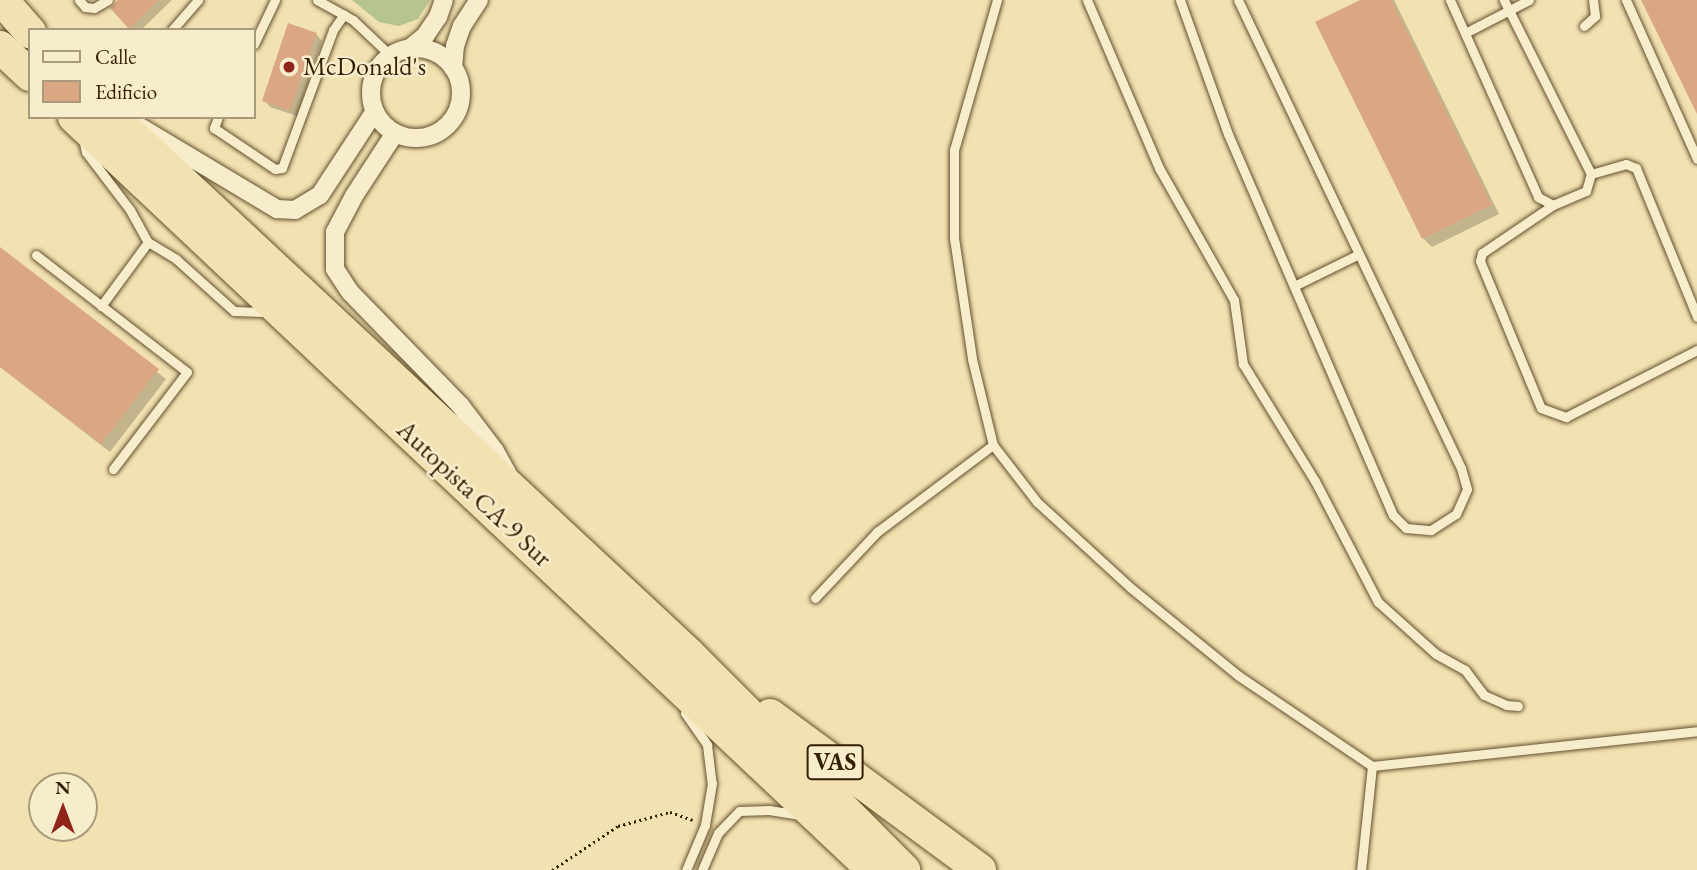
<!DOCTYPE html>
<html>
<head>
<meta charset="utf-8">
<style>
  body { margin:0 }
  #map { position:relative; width:1697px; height:870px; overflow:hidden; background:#f3e2b1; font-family:"EB Garamond",serif }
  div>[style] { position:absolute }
  .green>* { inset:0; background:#b6c48f }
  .shadow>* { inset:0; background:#0003 }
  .building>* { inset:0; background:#daa782 }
  .path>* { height:2.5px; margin-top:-1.25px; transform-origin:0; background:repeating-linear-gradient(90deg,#351f01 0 2px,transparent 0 5.5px) }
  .roads { filter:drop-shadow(0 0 2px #64502d) drop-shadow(0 0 2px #64502d) }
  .lane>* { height:9px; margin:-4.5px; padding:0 4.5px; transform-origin:4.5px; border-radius:4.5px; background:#f7eccc }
  .street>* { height:18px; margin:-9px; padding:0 9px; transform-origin:9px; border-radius:9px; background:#f7eccc }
  .street>.ring { margin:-9px; padding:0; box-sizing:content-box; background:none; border:18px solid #f7eccc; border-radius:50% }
  .highway>* { height:32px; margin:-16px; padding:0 16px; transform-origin:16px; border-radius:16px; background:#f3e2b1 }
  .dots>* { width:19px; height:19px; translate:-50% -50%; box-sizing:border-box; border:4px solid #f7eccc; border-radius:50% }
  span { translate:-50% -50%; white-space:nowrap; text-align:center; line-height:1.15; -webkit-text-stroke:5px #f7eccc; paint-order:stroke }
  .shield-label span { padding:2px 5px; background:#f7eccc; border:2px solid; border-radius:5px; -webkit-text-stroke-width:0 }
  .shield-label { font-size:24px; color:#351f01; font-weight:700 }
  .poi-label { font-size:26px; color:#351f01 }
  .left { translate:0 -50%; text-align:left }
  .street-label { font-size:26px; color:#351f01 }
  .legend { position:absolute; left:28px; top:28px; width:228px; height:91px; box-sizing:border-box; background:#f7eccc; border:2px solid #a99a7b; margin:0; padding:9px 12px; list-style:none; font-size:21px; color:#351f01 }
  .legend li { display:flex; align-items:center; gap:14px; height:35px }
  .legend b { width:35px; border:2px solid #a99a7b }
  .north { position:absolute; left:28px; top:772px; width:70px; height:70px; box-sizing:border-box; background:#f7eccc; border:2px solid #a99a7b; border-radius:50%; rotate:0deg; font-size:19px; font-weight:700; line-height:28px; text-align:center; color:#351f01 }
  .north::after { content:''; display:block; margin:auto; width:24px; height:32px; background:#8f2418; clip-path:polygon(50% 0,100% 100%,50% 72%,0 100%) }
</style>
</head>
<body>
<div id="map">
  <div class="green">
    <i style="clip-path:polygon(352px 0,430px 0,418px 19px,399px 26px,379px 22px)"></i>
  </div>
  <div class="shadow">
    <i style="clip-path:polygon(121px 0,172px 0,141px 30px,133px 30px,112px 8px)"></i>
    <i style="clip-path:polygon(1364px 0,1394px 0,1499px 214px,1432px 247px,1423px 238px)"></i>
    <i style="clip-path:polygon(316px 34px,322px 41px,297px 116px,270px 107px,264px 100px)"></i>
    <i style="clip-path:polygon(0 249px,166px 379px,110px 452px,0 367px)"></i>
  </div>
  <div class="building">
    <i style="clip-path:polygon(118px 0,159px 0,129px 29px,110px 8px)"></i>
    <i style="clip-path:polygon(1360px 0,1391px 0,1492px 205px,1422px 239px,1315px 22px)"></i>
    <i style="clip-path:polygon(1641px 0,1697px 0,1697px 114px)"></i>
    <i style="clip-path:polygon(288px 23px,317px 33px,290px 110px,262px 101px)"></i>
    <i style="clip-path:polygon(0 247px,159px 369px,101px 444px,0 367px)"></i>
  </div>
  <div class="path">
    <i style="left:552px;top:870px;width:79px;rotate:-33.7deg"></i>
    <i style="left:618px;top:826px;width:54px;rotate:-15.1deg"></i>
    <i style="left:670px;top:812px;width:24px;rotate:19deg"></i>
  </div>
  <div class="roads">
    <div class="lane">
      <i style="left:79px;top:0;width:9px;rotate:49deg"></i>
      <i style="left:85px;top:7px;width:9px;rotate:6deg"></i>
      <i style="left:94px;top:8px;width:16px;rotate:-30deg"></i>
      <i style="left:317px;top:0;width:41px;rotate:29.1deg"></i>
      <i style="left:353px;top:20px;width:52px;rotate:43.5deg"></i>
      <i style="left:997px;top:0;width:156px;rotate:106deg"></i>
      <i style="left:954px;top:150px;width:88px;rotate:90deg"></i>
      <i style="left:954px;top:238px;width:122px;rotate:81.5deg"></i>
      <i style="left:972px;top:359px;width:89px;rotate:76.3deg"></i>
      <i style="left:993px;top:445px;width:72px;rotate:52.3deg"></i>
      <i style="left:1037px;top:502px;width:127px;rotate:42.5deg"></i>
      <i style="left:1131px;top:588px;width:139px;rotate:39.2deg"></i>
      <i style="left:1239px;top:676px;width:161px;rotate:34.1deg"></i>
      <i style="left:1372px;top:766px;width:105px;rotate:96deg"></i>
      <i style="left:1087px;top:0;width:183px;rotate:66.8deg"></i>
      <i style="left:1159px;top:168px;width:152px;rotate:60.4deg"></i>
      <i style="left:1234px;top:300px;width:65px;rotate:82deg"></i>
      <i style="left:1243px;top:364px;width:137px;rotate:58.4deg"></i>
      <i style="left:1315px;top:481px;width:136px;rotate:62.5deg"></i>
      <i style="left:1378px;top:602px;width:78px;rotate:41.9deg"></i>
      <i style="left:1436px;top:654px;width:33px;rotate:29deg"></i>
      <i style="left:1465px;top:670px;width:31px;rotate:53deg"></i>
      <i style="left:1484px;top:695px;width:24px;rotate:24deg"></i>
      <i style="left:1506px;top:705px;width:12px;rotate:5deg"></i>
      <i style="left:1180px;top:0;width:142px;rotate:70.3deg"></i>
      <i style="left:1228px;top:134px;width:415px;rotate:66.6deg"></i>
      <i style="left:1393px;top:515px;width:18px;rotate:45deg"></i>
      <i style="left:1406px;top:528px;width:25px;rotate:5deg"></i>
      <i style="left:1431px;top:530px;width:30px;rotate:-33deg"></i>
      <i style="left:1456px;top:514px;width:27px;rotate:-66deg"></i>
      <i style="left:1467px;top:489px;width:22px;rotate:-106deg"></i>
      <i style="left:1461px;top:468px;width:518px;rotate:-115.48deg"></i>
      <i style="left:1450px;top:0;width:216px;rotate:65.9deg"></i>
      <i style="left:1538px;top:197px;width:17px;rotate:28deg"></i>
      <i style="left:1553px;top:205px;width:36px;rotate:-23deg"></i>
      <i style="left:1586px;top:191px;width:18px;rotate:-74deg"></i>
      <i style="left:1591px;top:174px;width:195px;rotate:-116.6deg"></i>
      <i style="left:1626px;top:0;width:174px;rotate:65.9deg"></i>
      <i style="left:1584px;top:26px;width:15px;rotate:-42deg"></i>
      <i style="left:1595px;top:16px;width:16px;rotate:-97deg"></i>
      <i style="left:172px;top:30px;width:40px;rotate:-49deg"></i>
      <i style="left:1465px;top:33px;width:72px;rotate:-27.3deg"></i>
      <i style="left:254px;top:44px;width:49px;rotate:-64.5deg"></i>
      <i style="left:218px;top:117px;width:12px;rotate:110deg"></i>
      <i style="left:214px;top:128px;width:73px;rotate:33.9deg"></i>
      <i style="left:275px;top:169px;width:7px;rotate:-8deg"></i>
      <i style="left:282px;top:168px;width:147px;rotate:-69.7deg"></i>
      <i style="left:333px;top:30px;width:19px;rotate:-55deg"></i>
      <i style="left:83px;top:138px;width:14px;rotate:78deg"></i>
      <i style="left:86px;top:152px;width:73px;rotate:52.8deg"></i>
      <i style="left:130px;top:210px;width:37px;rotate:61deg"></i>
      <i style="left:148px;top:242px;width:33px;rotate:31deg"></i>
      <i style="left:176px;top:259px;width:78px;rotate:41.9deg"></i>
      <i style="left:234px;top:311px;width:35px;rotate:2deg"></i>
      <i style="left:1591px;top:174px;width:36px;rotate:-16deg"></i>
      <i style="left:1626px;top:164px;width:11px;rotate:22deg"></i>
      <i style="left:1636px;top:168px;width:161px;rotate:67.7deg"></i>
      <i style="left:1553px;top:205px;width:86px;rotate:145.9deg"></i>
      <i style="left:1482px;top:253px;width:8px;rotate:104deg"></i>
      <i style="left:1480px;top:261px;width:159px;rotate:67.5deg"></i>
      <i style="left:1541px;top:408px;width:27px;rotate:20deg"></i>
      <i style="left:1566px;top:417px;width:147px;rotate:-27.1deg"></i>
      <i style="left:36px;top:255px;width:191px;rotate:37.8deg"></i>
      <i style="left:187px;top:372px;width:122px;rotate:127.3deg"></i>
      <i style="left:1294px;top:286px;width:72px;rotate:-26.2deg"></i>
      <i style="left:101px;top:306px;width:79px;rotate:-53.7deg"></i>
      <i style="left:815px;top:598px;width:91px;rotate:-46.8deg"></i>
      <i style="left:877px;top:532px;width:145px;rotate:-36.9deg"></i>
      <i style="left:685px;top:713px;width:39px;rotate:55deg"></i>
      <i style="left:707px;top:745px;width:38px;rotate:83deg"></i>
      <i style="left:712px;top:783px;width:43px;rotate:99.5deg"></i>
      <i style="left:705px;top:825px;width:49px;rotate:112.9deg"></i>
      <i style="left:1372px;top:766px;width:327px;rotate:-6.1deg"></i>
      <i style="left:702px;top:870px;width:40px;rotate:-66.6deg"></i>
      <i style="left:718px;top:833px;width:30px;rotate:-46deg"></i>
      <i style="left:739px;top:811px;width:30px;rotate:-2deg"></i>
      <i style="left:769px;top:810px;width:30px;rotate:9deg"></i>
    </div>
    <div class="street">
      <i class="ring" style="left:371px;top:48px;width:72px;height:72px"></i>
      <i style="left:409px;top:49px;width:21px;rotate:-39deg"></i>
      <i style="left:425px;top:36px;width:23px;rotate:-56deg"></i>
      <i style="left:438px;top:17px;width:18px;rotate:-71deg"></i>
      <i style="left:453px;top:68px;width:22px;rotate:-85deg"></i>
      <i style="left:455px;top:46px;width:21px;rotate:-71deg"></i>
      <i style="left:462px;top:26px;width:31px;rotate:-57deg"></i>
      <i style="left:140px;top:127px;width:160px;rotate:30.9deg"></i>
      <i style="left:277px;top:209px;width:18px;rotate:3deg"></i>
      <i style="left:295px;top:210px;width:29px;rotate:-31deg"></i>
      <i style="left:320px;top:195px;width:100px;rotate:-56.8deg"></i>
      <i style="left:395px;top:133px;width:75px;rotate:123.1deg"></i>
      <i style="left:354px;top:196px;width:41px;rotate:117.8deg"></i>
      <i style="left:335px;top:232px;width:37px;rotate:90deg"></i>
      <i style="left:335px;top:269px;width:27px;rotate:57deg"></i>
      <i style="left:350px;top:292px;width:158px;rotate:45.8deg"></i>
      <i style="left:460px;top:405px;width:58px;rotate:52.7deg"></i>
      <i style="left:495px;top:451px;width:26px;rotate:61deg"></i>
    </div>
    <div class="highway">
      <i style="left:2px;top:0;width:43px;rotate:48.8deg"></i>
      <i style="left:0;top:47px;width:41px;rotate:43deg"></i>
      <i style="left:74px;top:117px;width:1098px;rotate:43.3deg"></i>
      <i style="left:113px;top:117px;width:787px;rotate:42.99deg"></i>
      <i style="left:689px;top:654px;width:305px;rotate:45.1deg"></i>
      <i style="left:770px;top:715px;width:261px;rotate:36.4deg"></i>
    </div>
  </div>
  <div class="dots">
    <i style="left:289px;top:67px;background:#8f2418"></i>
  </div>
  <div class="shield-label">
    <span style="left:835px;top:762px">VAS</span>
  </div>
  <div class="poi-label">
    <span class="left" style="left:303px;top:67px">McDonald's</span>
  </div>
  <div class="street-label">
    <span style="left:474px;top:494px;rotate:43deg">Autopista CA-9 Sur</span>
  </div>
  <ul class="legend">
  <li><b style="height:9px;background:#f7eccc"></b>Calle</li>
  <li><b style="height:19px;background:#daa782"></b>Edificio</li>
  </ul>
  <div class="north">N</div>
</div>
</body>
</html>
